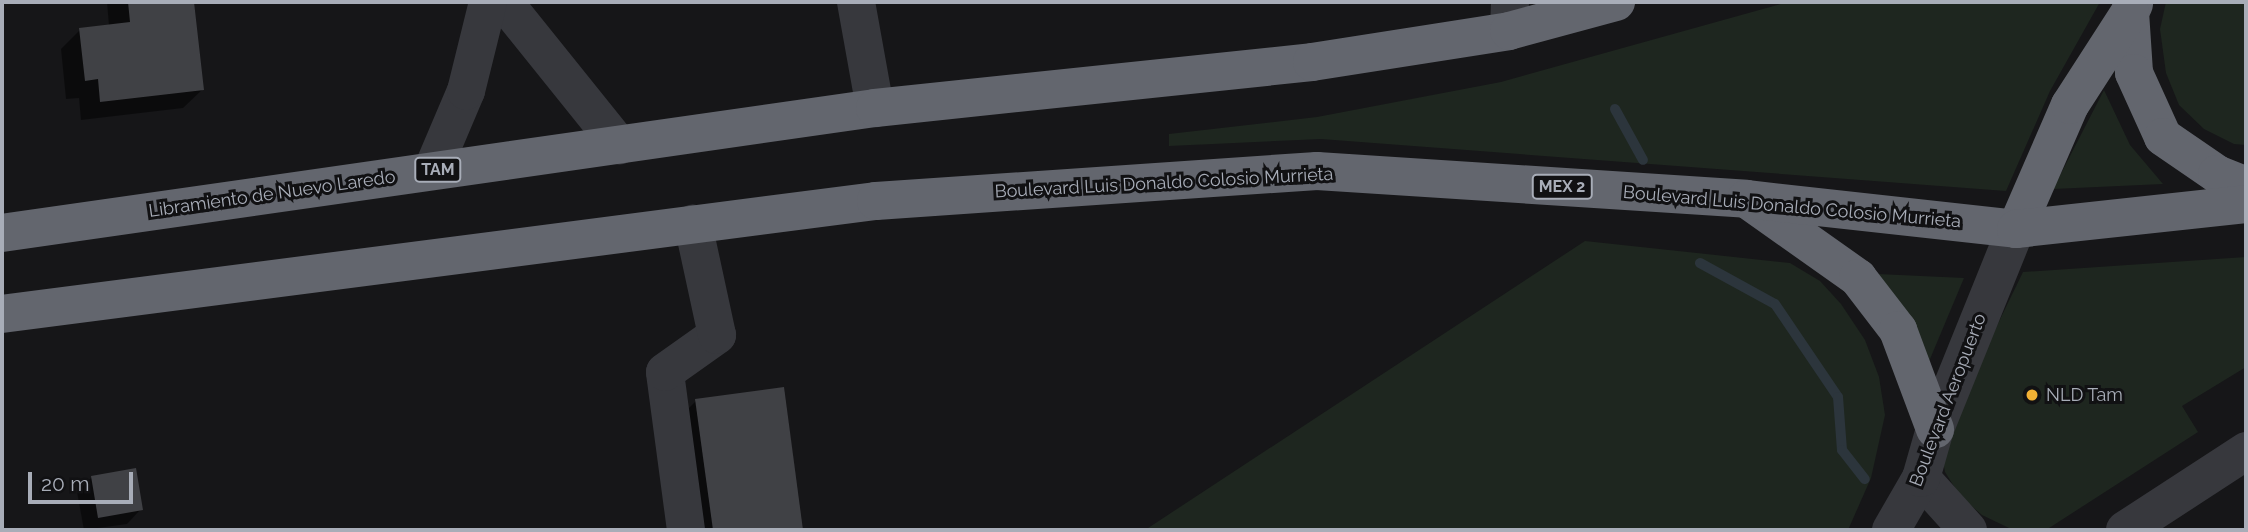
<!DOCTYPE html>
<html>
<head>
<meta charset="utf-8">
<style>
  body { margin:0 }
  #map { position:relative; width:2248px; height:532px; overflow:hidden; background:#161618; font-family:Raleway,sans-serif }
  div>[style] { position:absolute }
  .green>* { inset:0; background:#1e261f }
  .shadow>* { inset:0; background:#0007 }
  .stream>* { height:10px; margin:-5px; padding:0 5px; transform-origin:5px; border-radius:5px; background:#2c353c }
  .building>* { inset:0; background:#404145 }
  .minor>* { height:38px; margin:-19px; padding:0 19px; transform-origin:19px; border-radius:19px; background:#37383d }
  .highway>* { height:38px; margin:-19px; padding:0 19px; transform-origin:19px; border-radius:19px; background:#63666e }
  .dots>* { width:19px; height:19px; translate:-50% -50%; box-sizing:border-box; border:4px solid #111113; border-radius:50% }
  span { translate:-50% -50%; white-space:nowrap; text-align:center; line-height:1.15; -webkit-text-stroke:6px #111113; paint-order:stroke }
  .shield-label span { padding:2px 5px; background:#111113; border:2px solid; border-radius:5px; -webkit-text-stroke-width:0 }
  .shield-label { font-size:16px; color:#a8adb8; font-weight:700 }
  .street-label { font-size:18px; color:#a8adb8 }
  .poi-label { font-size:18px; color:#a8adb8 }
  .left { translate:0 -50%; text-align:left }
  .frame { position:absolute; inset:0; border:4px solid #a8adb8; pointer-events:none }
  .scale { position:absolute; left:28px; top:472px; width:105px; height:32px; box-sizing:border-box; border:4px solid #a8adb8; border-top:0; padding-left:9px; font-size:21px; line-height:24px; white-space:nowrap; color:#a8adb8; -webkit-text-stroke:5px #111113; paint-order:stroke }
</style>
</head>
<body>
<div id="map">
  <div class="green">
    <i style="clip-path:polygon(1788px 2px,2100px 2px,2050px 91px,2006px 191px,1321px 139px,1169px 146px,1169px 134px,1317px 117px,1501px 82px)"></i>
    <i style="clip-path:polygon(2166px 2px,2246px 2px,2246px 145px,2234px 144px,2204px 129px,2179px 105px,2166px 73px,2160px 29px)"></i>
    <i style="clip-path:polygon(2104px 90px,2130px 145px,2163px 184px,2053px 189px)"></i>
    <i style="clip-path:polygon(1585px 241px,1790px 263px,1820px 281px,1841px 304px,1865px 340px,1879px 377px,1885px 415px,1871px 478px,1848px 530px,1145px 530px)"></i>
    <i style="clip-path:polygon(2246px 257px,2246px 367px,2182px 406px,2198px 432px,2046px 530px,2009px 528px,1982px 515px,1960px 496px,1945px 472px,1940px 443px,2023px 272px)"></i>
    <i style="clip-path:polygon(1878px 274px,1964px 278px,1925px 371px)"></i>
  </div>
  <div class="shadow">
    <i style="clip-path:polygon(107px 2px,192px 2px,203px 89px,183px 108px,81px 120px,79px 98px,66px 99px,61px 49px,80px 30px,109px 26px)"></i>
    <i style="clip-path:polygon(782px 388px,801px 530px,692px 530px,677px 420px,696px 401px)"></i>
    <i style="clip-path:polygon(91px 478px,141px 509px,127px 524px,84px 530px,77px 492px)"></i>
  </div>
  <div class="stream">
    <i style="left:1615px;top:109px;width:58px;rotate:61.2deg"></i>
    <i style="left:1700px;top:263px;width:85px;rotate:28.7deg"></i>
    <i style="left:1775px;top:304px;width:112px;rotate:55.9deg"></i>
    <i style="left:1838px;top:397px;width:53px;rotate:85.7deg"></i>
    <i style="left:1842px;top:450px;width:37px;rotate:52deg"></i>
  </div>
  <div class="building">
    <i style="clip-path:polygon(128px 2px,194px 2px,204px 90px,100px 102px,98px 79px,85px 81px,79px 28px,130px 22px)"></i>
    <i style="clip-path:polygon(784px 387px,803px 530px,713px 530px,695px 399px)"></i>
    <i style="clip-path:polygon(136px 468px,143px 510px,98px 518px,91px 476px)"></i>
  </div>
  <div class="minor">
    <i style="left:504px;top:2px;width:184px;rotate:51.2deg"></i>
    <i style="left:856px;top:2px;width:108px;rotate:79.8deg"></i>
    <i style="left:1509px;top:31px;width:29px;rotate:-88deg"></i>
    <i style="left:432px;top:171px;width:87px;rotate:-67deg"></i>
    <i style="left:466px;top:91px;width:92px;rotate:-76.1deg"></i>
    <i style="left:1921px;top:478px;width:70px;rotate:47.9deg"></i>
    <i style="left:686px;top:530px;width:159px;rotate:-97.6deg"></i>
    <i style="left:665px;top:372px;width:64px;rotate:-35.4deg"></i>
    <i style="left:717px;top:335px;width:114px;rotate:-102.2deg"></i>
    <i style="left:1891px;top:530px;width:60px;rotate:-60deg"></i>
    <i style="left:1921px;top:478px;width:51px;rotate:-74.1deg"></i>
    <i style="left:1935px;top:429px;width:216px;rotate:-68deg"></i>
    <i style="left:2125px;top:530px;width:145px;rotate:-33.1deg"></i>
  </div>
  <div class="highway">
    <i style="left:2134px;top:4px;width:9px;rotate:117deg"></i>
    <i style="left:2130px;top:12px;width:61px;rotate:86.2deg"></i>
    <i style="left:2134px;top:73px;width:70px;rotate:65.6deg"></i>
    <i style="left:2163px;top:137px;width:65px;rotate:34.4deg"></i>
    <i style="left:2217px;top:174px;width:31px;rotate:22deg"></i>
    <i style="left:1748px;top:200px;width:135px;rotate:35.3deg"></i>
    <i style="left:1858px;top:278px;width:66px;rotate:52.4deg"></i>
    <i style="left:1898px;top:330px;width:106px;rotate:69.5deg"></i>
    <i style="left:2016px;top:229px;width:135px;rotate:-66.5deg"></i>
    <i style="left:2070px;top:105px;width:111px;rotate:-57.2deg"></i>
    <i style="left:2px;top:233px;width:882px;rotate:-8.15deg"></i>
    <i style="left:875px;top:108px;width:439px;rotate:-6deg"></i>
    <i style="left:1312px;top:62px;width:199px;rotate:-8.9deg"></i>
    <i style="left:1509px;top:31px;width:111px;rotate:-15.2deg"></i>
    <i style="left:2px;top:314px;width:881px;rotate:-7.37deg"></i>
    <i style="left:876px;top:201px;width:442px;rotate:-3.9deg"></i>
    <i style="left:1317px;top:171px;width:430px;rotate:3.7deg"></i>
    <i style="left:1746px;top:199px;width:272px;rotate:6.3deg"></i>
    <i style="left:2016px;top:229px;width:231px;rotate:-6.2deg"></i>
  </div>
  <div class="dots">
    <i style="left:2032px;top:395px;background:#f2b134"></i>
  </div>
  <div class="shield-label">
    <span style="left:438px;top:170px">TAM</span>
    <span style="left:1562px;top:187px">MEX 2</span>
  </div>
  <div class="street-label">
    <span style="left:1164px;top:183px;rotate:-3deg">Boulevard Luis Donaldo Colosio Murrieta</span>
    <span style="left:272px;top:194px;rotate:-8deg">Libramiento de Nuevo Laredo</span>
    <span style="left:1792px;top:207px;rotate:5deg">Boulevard Luis Donaldo Colosio Murrieta</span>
    <span style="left:1948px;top:400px;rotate:-69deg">Boulevard Aeropuerto</span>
  </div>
  <div class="poi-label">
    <span class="left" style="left:2046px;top:395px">NLD Tam</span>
  </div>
  <div class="frame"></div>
  <div class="scale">20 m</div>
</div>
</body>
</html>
